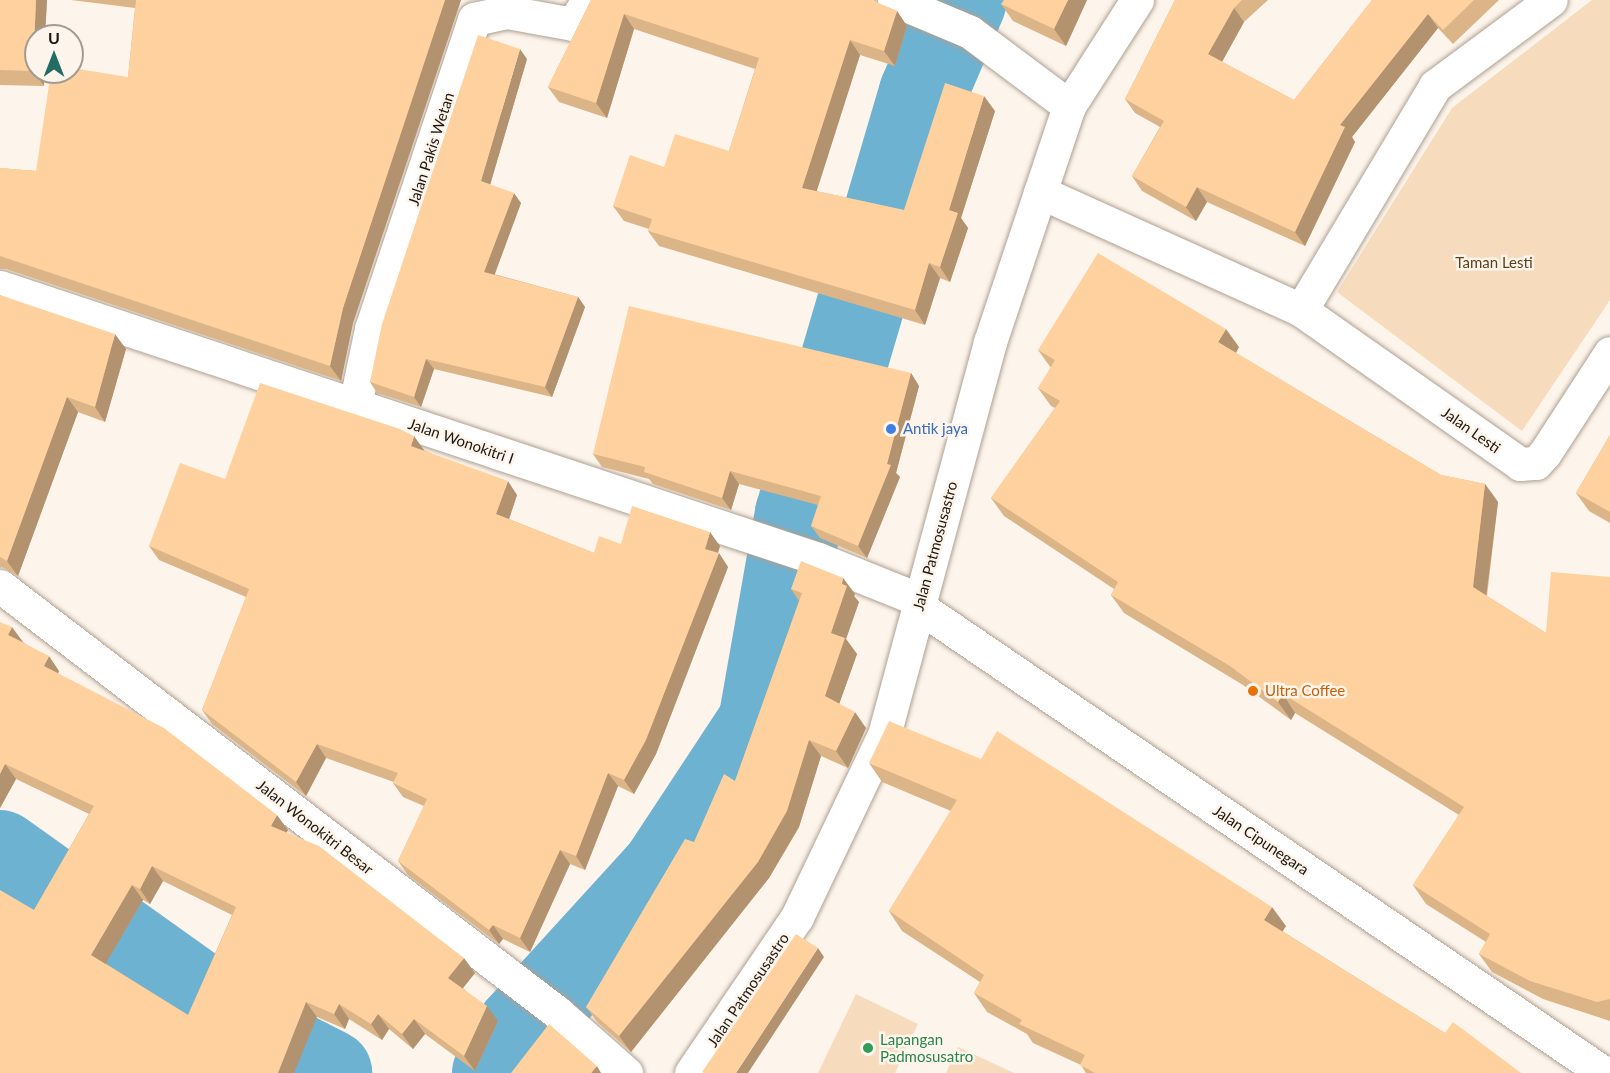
<!DOCTYPE html>
<html>
<head>
<meta charset="utf-8">
<style>
  body { margin:0 }
  #map { position:relative; width:1610px; height:1073px; overflow:hidden; background:#fdf4eb; font-family:Lato,sans-serif }
  div>[style] { position:absolute }
  .green>* { inset:0; background:#f7dbbd }
  .river>* { height:88px; margin:-44px; padding:0 44px; transform-origin:44px; border-radius:44px; background:#6eb2d2 }
  .roads { filter:drop-shadow(0 0 2px #aea092) drop-shadow(0 0 2px #aea092) }
  .street>* { height:33px; margin:-16.5px; padding:0 16.5px; transform-origin:16.5px; border-radius:16.5px; background:#fff }
  .wall>* { inset:0; background:#dbb488 }
  .shaded-wall>* { inset:0; background:#b2926f }
  .building>* { inset:0; background:#ffd19e }
  .dots>* { width:16px; height:16px; translate:-50% -50%; box-sizing:border-box; border:3px solid #fdf4eb; border-radius:50% }
  span { translate:-50% -50%; white-space:nowrap; text-align:center; line-height:1.15; -webkit-text-stroke:5px #fdf4eb; paint-order:stroke }
  .street-label { font-size:15px; color:#1b1610 }
  .park-label { font-size:15px; color:#5d3e18 }
  .shop-label { font-size:15px; color:#366cbe }
  .left { translate:0 -50%; text-align:left }
  .food-label { font-size:15px; color:#c56008 }
  .leisure-label { font-size:15px; color:#27864d }
  .north { position:absolute; left:24px; top:24px; width:60px; height:60px; box-sizing:border-box; background:#fdf4eb; border:2px solid #a39b93; border-radius:50%; rotate:0deg; font-size:16px; font-weight:700; line-height:24px; text-align:center; color:#1b1610 }
  .north::after { content:''; display:block; margin:auto; width:21px; height:27px; background:#236c63; clip-path:polygon(50% 0,100% 100%,50% 72%,0 100%) }
</style>
</head>
<body>
<div id="map">
  <div class="green">
    <i style="clip-path:polygon(1592px 0,1610px 0,1610px 300px,1522px 431px,1337px 292px,1452px 108px)"></i>
    <i style="clip-path:polygon(856px 994px,918px 1024px,895px 1073px,818px 1073px)"></i>
    <i style="clip-path:polygon(958px 1047px,1014px 1073px,946px 1073px)"></i>
  </div>
  <div class="river">
    <i style="left:0;top:854px;width:315px;rotate:35.5deg"></i>
    <i style="left:257px;top:1037px;width:80px;rotate:26.9deg"></i>
    <i style="left:496px;top:1073px;width:50px;rotate:-61.4deg"></i>
    <i style="left:520px;top:1029px;width:215px;rotate:-47.6deg"></i>
    <i style="left:665px;top:870px;width:176px;rotate:-56.6deg"></i>
    <i style="left:762px;top:723px;width:212px;rotate:-80deg"></i>
    <i style="left:799px;top:514px;width:439px;rotate:-73.6deg"></i>
    <i style="left:923px;top:93px;width:101px;rotate:-66.7deg"></i>
  </div>
  <div class="roads">
    <div class="street">
      <i style="left:894px;top:0;width:82px;rotate:22.8deg"></i>
      <i style="left:970px;top:32px;width:124px;rotate:36.8deg"></i>
      <i style="left:1040px;top:192px;width:286px;rotate:24.3deg"></i>
      <i style="left:1301px;top:310px;width:268px;rotate:35.1deg"></i>
      <i style="left:1520px;top:464px;width:16px;rotate:-4deg"></i>
      <i style="left:1536px;top:463px;width:13px;rotate:-48deg"></i>
      <i style="left:1545px;top:453px;width:119px;rotate:-57deg"></i>
      <i style="left:0;top:287px;width:862px;rotate:18.39deg"></i>
      <i style="left:818px;top:559px;width:110px;rotate:21.9deg"></i>
      <i style="left:1301px;top:310px;width:261px;rotate:-59.1deg"></i>
      <i style="left:1435px;top:86px;width:144px;rotate:-36.6deg"></i>
      <i style="left:355px;top:405px;width:78px;rotate:-78.1deg"></i>
      <i style="left:371px;top:329px;width:327px;rotate:-71.6deg"></i>
      <i style="left:474px;top:19px;width:34px;rotate:-12deg"></i>
      <i style="left:507px;top:12px;width:67px;rotate:10.3deg"></i>
      <i style="left:573px;top:24px;width:28px;rotate:-58deg"></i>
      <i style="left:0;top:586px;width:703px;rotate:37.42deg"></i>
      <i style="left:558px;top:1013px;width:91px;rotate:41.4deg"></i>
      <i style="left:918px;top:606px;width:830px;rotate:34.25deg"></i>
      <i style="left:691px;top:1073px;width:189px;rotate:-55.8deg"></i>
      <i style="left:797px;top:917px;width:202px;rotate:-64.5deg"></i>
      <i style="left:884px;top:735px;width:407px;rotate:-74.9deg"></i>
      <i style="left:990px;top:342px;width:249px;rotate:-71.5deg"></i>
      <i style="left:1069px;top:106px;width:126px;rotate:-57.3deg"></i>
    </div>
  </div>
  <div class="wall">
    <i style="clip-path:polygon(0 0,47px 0,45px 36px,36px 36px,44px 86px,0 85px)"></i>
    <i style="clip-path:polygon(71px 0,461px 0,353px 323px,341px 381px,6px 269px,0 269px,0 168px,36px 171px,128px 77px,135px 8px)"></i>
    <i style="clip-path:polygon(591px 0,876px 0,875px 2px,897px 11px,907px 26px,895px 66px,860px 55px,816px 191px,904px 210px,995px 111px,961px 218px,968px 228px,950px 282px,940px 278px,925px 325px,659px 246px,648px 231px,649px 229px,624px 221px,613px 206px,664px 167px,729px 151px,755px 69px,634px 29px,607px 118px,559px 102px,548px 87px)"></i>
    <i style="clip-path:polygon(1087px 0,1066px 46px,1013px 21px,1001px 4px)"></i>
    <i style="clip-path:polygon(1175px 0,1268px 0,1244px 22px,1222px 62px,1294px 100px,1372px 0,1499px 0,1453px 44px,1438px 28px,1352px 137px,1355px 142px,1305px 246px,1207px 202px,1196px 221px,1142px 191px,1132px 176px,1160px 127px,1135px 113px,1125px 99px)"></i>
    <i style="clip-path:polygon(527px 59px,490px 185px,521px 203px,494px 274px,578px 297px,585px 307px,552px 397px,434px 369px,421px 407px,377px 393px,370px 382px)"></i>
    <i style="clip-path:polygon(0 295px,126px 349px,105px 422px,78px 412px,18px 576px,2px 567px,0 568px)"></i>
    <i style="clip-path:polygon(1239px 347px,1236px 353px,1355px 424px,1441px 475px,1485px 484px,1498px 502px,1487px 596px,1546px 633px,1610px 577px,1610px 1021px,1543px 999px,1492px 972px,1479px 954px,1486px 942px,1426px 904px,1413px 885px,1459px 815px,1295px 713px,1291px 720px,1243px 685px,1124px 613px,1111px 595px,1114px 589px,1004px 516px,991px 498px,1055px 408px,1051px 406px,1038px 388px,1051px 368px,1038px 350px)"></i>
    <i style="clip-path:polygon(911px 373px,919px 386px,896px 473px,900px 477px,867px 558px,820px 538px,811px 526px,818px 505px,739px 484px,731px 510px,653px 484px,649px 479px,602px 467px,593px 454px)"></i>
    <i style="clip-path:polygon(1610px 435px,1610px 523px,1589px 511px,1576px 493px)"></i>
    <i style="clip-path:polygon(424px 450px,517px 495px,509px 519px,594px 553px,621px 544px,720px 546px,718px 552px,728px 567px,656px 754px,634px 794px,618px 786px,585px 870px,570px 864px,530px 952px,503px 939px,499px 944px,408px 875px,398px 861px,424px 806px,403px 797px,393px 783px,394px 782px,326px 758px,306px 796px,212px 724px,202px 710px,246px 597px,159px 560px,149px 546px,225px 479px)"></i>
    <i style="clip-path:polygon(843px 578px,855px 594px,854px 596px,859px 602px,846px 639px,857px 654px,839px 704px,866px 728px,848px 768px,821px 756px,799px 827px,769px 878px,631px 1052px,598px 1023px,586px 1007px,694px 842px,735px 781px,799px 601px,791px 589px)"></i>
    <i style="clip-path:polygon(evenodd,0 622px,23px 642px,59px 671px,58px 674px,288px 830px,286px 833px,475px 973px,463px 988px,498px 1021px,475px 1071px,425px 1034px,413px 1049px,389px 1029px,382px 1040px,349px 1019px,345px 1029px,317px 1017px,0 1073px,34px 910px,89px 814px,16px 779px,0 808px,0 622px,163px 881px,232px 915px,188px 1015px,105px 963px,143px 900px,150px 904px,163px 881px)"></i>
    <i style="clip-path:polygon(869px 763px,1286px 926px,1282px 931px,1445px 1033px,1521px 1073px,1086px 1073px,1081px 1065px,1033px 1043px,1027px 1034px,987px 1012px,974px 993px,980px 982px,902px 931px,889px 911px,951px 811px,882px 782px)"></i>
  </div>
  <div class="shaded-wall">
    <i style="clip-path:polygon(36px 0,47px 0,45px 36px,36px 36px,36px 72px,44px 72px,44px 86px,33px 71px)"></i>
    <i style="clip-path:polygon(445px 0,461px 0,353px 323px,341px 381px,330px 366px,343px 308px)"></i>
    <i style="clip-path:polygon(1068px 0,1087px 0,1066px 46px,1054px 29px)"></i>
    <i style="clip-path:polygon(1234px 8px,1244px 22px,1218px 69px,1208px 54px)"></i>
    <i style="clip-path:polygon(897px 11px,907px 26px,895px 66px,884px 51px)"></i>
    <i style="clip-path:polygon(624px 14px,634px 29px,607px 118px,596px 103px)"></i>
    <i style="clip-path:polygon(1428px 14px,1438px 28px,1352px 137px,1355px 142px,1305px 246px,1295px 232px,1340px 125px)"></i>
    <i style="clip-path:polygon(850px 40px,860px 55px,813px 203px,802px 188px)"></i>
    <i style="clip-path:polygon(520px 49px,527px 59px,488px 192px,481px 181px)"></i>
    <i style="clip-path:polygon(984px 96px,995px 111px,961px 218px,968px 228px,950px 282px,940px 267px,949px 210px)"></i>
    <i style="clip-path:polygon(1197px 187px,1207px 202px,1196px 221px,1186px 207px)"></i>
    <i style="clip-path:polygon(514px 193px,521px 203px,492px 282px,484px 272px)"></i>
    <i style="clip-path:polygon(929px 263px,940px 278px,925px 325px,915px 310px)"></i>
    <i style="clip-path:polygon(578px 297px,585px 307px,552px 397px,545px 387px)"></i>
    <i style="clip-path:polygon(1226px 329px,1239px 347px,1231px 361px,1218px 342px)"></i>
    <i style="clip-path:polygon(115px 334px,126px 349px,105px 422px,95px 407px)"></i>
    <i style="clip-path:polygon(426px 359px,434px 369px,421px 407px,414px 397px)"></i>
    <i style="clip-path:polygon(911px 373px,919px 386px,896px 473px,900px 477px,867px 558px,858px 546px,887px 464px)"></i>
    <i style="clip-path:polygon(67px 397px,78px 412px,18px 576px,7px 561px)"></i>
    <i style="clip-path:polygon(414px 436px,424px 450px,421px 460px,411px 446px)"></i>
    <i style="clip-path:polygon(730px 471px,739px 484px,731px 510px,722px 498px)"></i>
    <i style="clip-path:polygon(508px 481px,517px 495px,506px 528px,496px 514px)"></i>
    <i style="clip-path:polygon(1485px 484px,1498px 502px,1485px 605px,1473px 587px)"></i>
    <i style="clip-path:polygon(710px 532px,720px 546px,715px 563px,705px 549px)"></i>
    <i style="clip-path:polygon(719px 553px,728px 567px,656px 754px,634px 794px,624px 780px)"></i>
    <i style="clip-path:polygon(843px 578px,855px 594px,854px 596px,859px 602px,846px 639px,857px 654px,836px 713px,825px 696px,831px 633px)"></i>
    <i style="clip-path:polygon(12px 627px,23px 642px,8px 635px)"></i>
    <i style="clip-path:polygon(49px 656px,59px 671px,54px 681px,44px 666px)"></i>
    <i style="clip-path:polygon(1283px 694px,1295px 713px,1291px 720px,1278px 702px)"></i>
    <i style="clip-path:polygon(855px 712px,866px 728px,848px 768px,836px 751px)"></i>
    <i style="clip-path:polygon(809px 740px,821px 756px,799px 827px,769px 878px,631px 1052px,619px 1036px)"></i>
    <i style="clip-path:polygon(317px 744px,326px 758px,306px 796px,296px 782px)"></i>
    <i style="clip-path:polygon(5px 764px,16px 779px,0 808px,0 774px)"></i>
    <i style="clip-path:polygon(608px 773px,618px 786px,585px 870px,576px 856px)"></i>
    <i style="clip-path:polygon(277px 815px,288px 830px,282px 841px,271px 826px)"></i>
    <i style="clip-path:polygon(560px 850px,570px 864px,530px 952px,520px 938px)"></i>
    <i style="clip-path:polygon(152px 866px,163px 881px,150px 904px,140px 889px)"></i>
    <i style="clip-path:polygon(132px 885px,143px 900px,102px 970px,91px 955px)"></i>
    <i style="clip-path:polygon(1272px 907px,1286px 926px,1278px 939px,1264px 920px)"></i>
    <i style="clip-path:polygon(493px 925px,503px 939px,499px 944px,489px 930px)"></i>
    <i style="clip-path:polygon(818px 948px,824px 957px,748px 1073px,736px 1073px)"></i>
    <i style="clip-path:polygon(464px 958px,475px 973px,459px 993px,448px 978px)"></i>
    <i style="clip-path:polygon(306px 1002px,317px 1017px,294px 1073px,278px 1073px)"></i>
    <i style="clip-path:polygon(339px 1004px,349px 1019px,345px 1029px,334px 1014px)"></i>
    <i style="clip-path:polygon(487px 1006px,498px 1021px,475px 1071px,464px 1056px)"></i>
    <i style="clip-path:polygon(378px 1014px,389px 1029px,382px 1040px,371px 1024px)"></i>
    <i style="clip-path:polygon(414px 1019px,425px 1034px,413px 1049px,402px 1034px)"></i>
    <i style="clip-path:polygon(597px 1066px,601px 1073px,591px 1073px)"></i>
  </div>
  <div class="building">
    <i style="clip-path:polygon(0 0,36px 0,33px 71px,0 70px)"></i>
    <i style="clip-path:polygon(136px 0,445px 0,343px 308px,330px 366px,0 256px,0 168px,36px 171px,51px 72px,72px 72px,72px 68px,128px 77px)"></i>
    <i style="clip-path:polygon(591px 0,874px 0,876px 2px,897px 11px,884px 51px,850px 40px,802px 188px,904px 210px,945px 83px,984px 96px,949px 210px,958px 213px,940px 267px,929px 263px,915px 310px,648px 231px,652px 219px,613px 206px,630px 155px,664px 167px,675px 134px,729px 151px,759px 58px,624px 14px,596px 103px,548px 87px)"></i>
    <i style="clip-path:polygon(1004px 0,1068px 0,1054px 29px,1001px 4px)"></i>
    <i style="clip-path:polygon(1175px 0,1242px 0,1234px 8px,1208px 54px,1294px 100px,1372px 0,1474px 0,1443px 30px,1428px 14px,1340px 125px,1345px 127px,1295px 232px,1197px 187px,1186px 207px,1132px 176px,1164px 121px,1125px 99px)"></i>
    <i style="clip-path:polygon(478px 35px,520px 49px,481px 181px,514px 193px,484px 272px,578px 297px,545px 387px,426px 359px,414px 397px,370px 382px,382px 324px)"></i>
    <i style="clip-path:polygon(1098px 253px,1226px 329px,1218px 342px,1355px 424px,1441px 475px,1485px 484px,1473px 587px,1546px 633px,1551px 572px,1610px 577px,1610px 999px,1597px 1002px,1530px 981px,1479px 954px,1490px 934px,1413px 885px,1464px 807px,1283px 694px,1278px 702px,1230px 666px,1111px 595px,1118px 582px,991px 498px,1060px 401px,1038px 388px,1055px 360px,1038px 350px)"></i>
    <i style="clip-path:polygon(0 295px,115px 334px,95px 407px,67px 397px,7px 561px,0 557px)"></i>
    <i style="clip-path:polygon(629px 306px,911px 373px,887px 464px,891px 465px,858px 546px,811px 526px,821px 496px,730px 471px,722px 498px,644px 472px,645px 467px,593px 454px)"></i>
    <i style="clip-path:polygon(260px 383px,400px 429px,414px 436px,411px 446px,508px 481px,496px 514px,594px 553px,599px 536px,621px 544px,632px 506px,710px 532px,705px 549px,719px 553px,646px 740px,624px 780px,608px 773px,576px 856px,560px 850px,520px 938px,493px 925px,489px 930px,398px 861px,427px 799px,393px 783px,398px 773px,317px 744px,296px 782px,202px 710px,249px 589px,149px 546px,180px 463px,225px 479px)"></i>
    <i style="clip-path:polygon(1610px 435px,1610px 512px,1576px 493px)"></i>
    <i style="clip-path:polygon(801px 561px,843px 578px,842px 584px,847px 586px,831px 633px,845px 638px,825px 696px,855px 712px,836px 751px,809px 740px,787px 811px,758px 862px,619px 1036px,586px 1007px,685px 839px,694px 842px,724px 774px,735px 781px,802px 593px,791px 589px)"></i>
    <i style="clip-path:polygon(evenodd,0 622px,12px 627px,8px 635px,49px 656px,44px 666px,164px 728px,277px 815px,271px 826px,319px 846px,464px 958px,448px 978px,487px 1006px,464px 1056px,414px 1019px,402px 1034px,378px 1014px,371px 1024px,339px 1004px,334px 1014px,306px 1002px,278px 1073px,0 1073px,0 890px,34px 910px,94px 806px,5px 764px,0 774px,0 622px,152px 866px,236px 907px,188px 1015px,91px 955px,132px 885px,140px 889px,152px 866px)"></i>
    <i style="clip-path:polygon(889px 721px,981px 759px,997px 731px,1272px 907px,1264px 920px,1445px 1033px,1453px 1022px,1521px 1073px,1095px 1073px,1080px 1065px,1085px 1055px,1019px 1024px,1022px 1020px,974px 993px,984px 975px,889px 911px,957px 800px,869px 763px)"></i>
    <i style="clip-path:polygon(796px 934px,818px 948px,736px 1073px,704px 1073px,702px 1072px)"></i>
    <i style="clip-path:polygon(549px 1024px,597px 1066px,591px 1073px,511px 1073px)"></i>
  </div>
  <div class="dots">
    <i style="left:891px;top:429px;background:#3f7fe0"></i>
    <i style="left:1253px;top:691px;background:#e8710a"></i>
    <i style="left:868px;top:1048px;background:#2e9e5b"></i>
  </div>
  <div class="street-label">
    <span style="left:431px;top:149px;rotate:-72deg">Jalan Pakis Wetan</span>
    <span style="left:1471px;top:430px;rotate:35deg">Jalan Lesti</span>
    <span style="left:461px;top:441px;rotate:19deg">Jalan Wonokitri I</span>
    <span style="left:935px;top:546px;rotate:-75deg">Jalan Patmosusastro</span>
    <span style="left:315px;top:827px;rotate:38deg">Jalan Wonokitri Besar</span>
    <span style="left:1261px;top:840px;rotate:34deg">Jalan Cipunegara</span>
    <span style="left:748px;top:990px;rotate:-56deg">Jalan Patmosusastro</span>
  </div>
  <div class="park-label">
    <span style="left:1494px;top:263px">Taman Lesti</span>
  </div>
  <div class="shop-label">
    <span class="left" style="left:903px;top:429px">Antik jaya</span>
  </div>
  <div class="food-label">
    <span class="left" style="left:1265px;top:691px">Ultra Coffee</span>
  </div>
  <div class="leisure-label">
    <span class="left" style="left:880px;top:1048px">Lapangan<br>Padmosusatro</span>
  </div>
  <div class="north">U</div>
</div>
</body>
</html>
